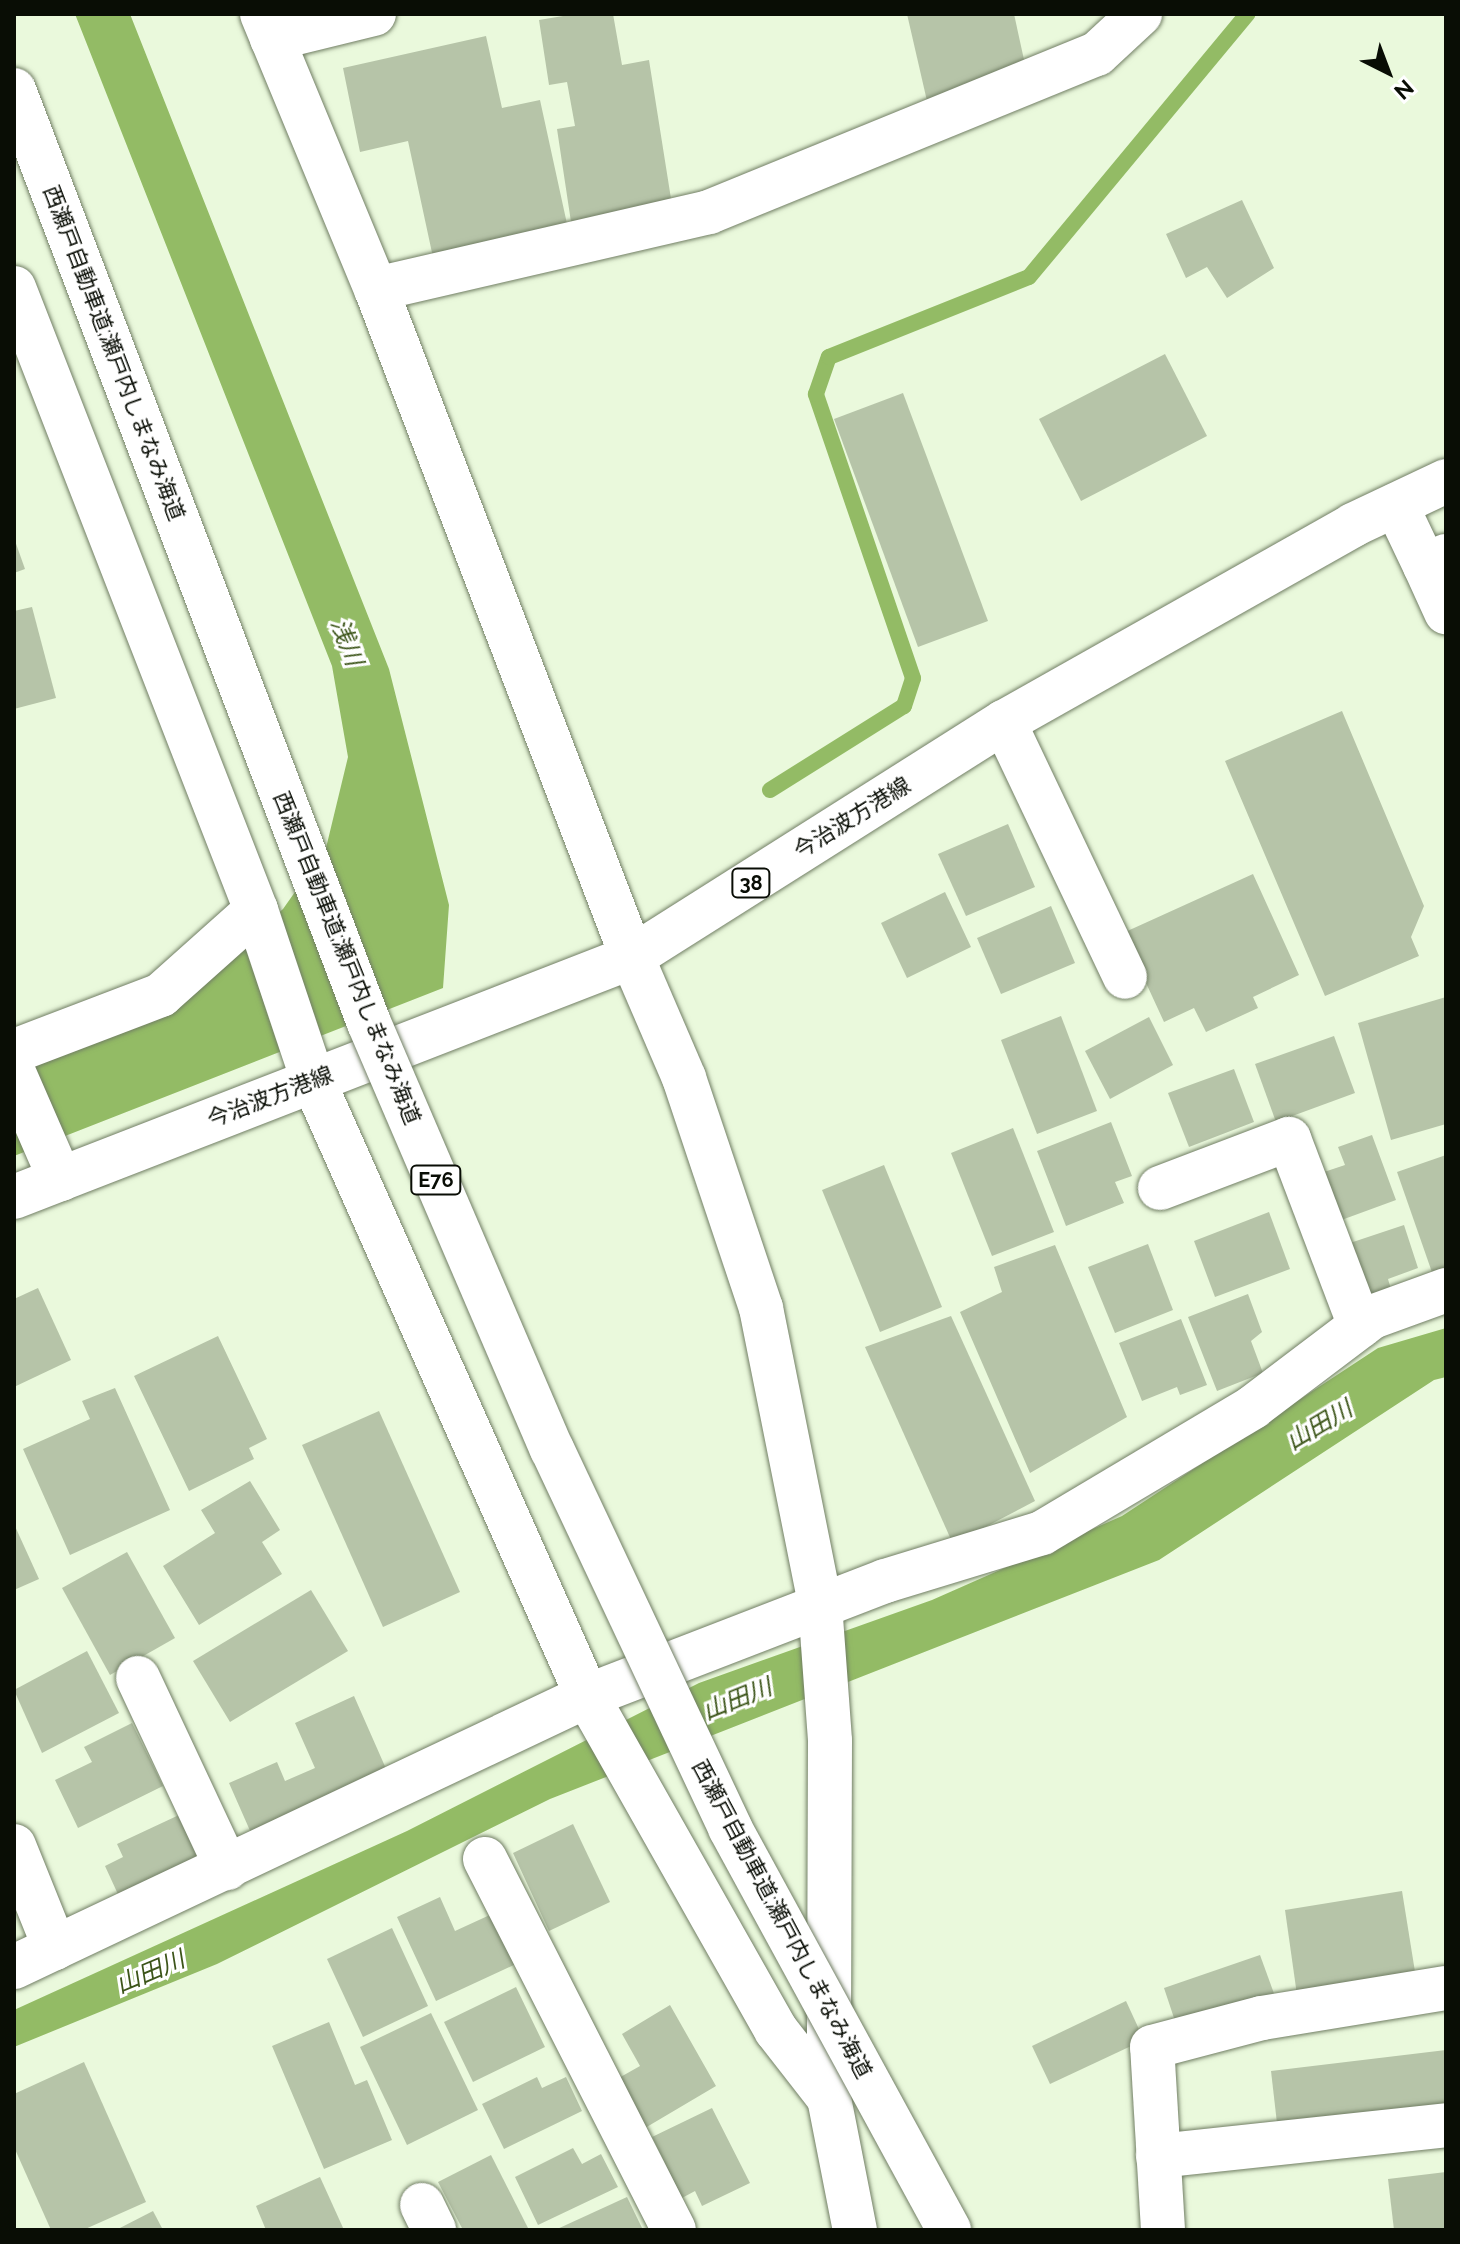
<!DOCTYPE html>
<html>
<head>
<meta charset="utf-8">
<style>
  body { margin:0 }
  #map { position:relative; width:1460px; height:2244px; overflow:hidden; background:#eaf9dc; font-family:Raleway,"Noto Sans JP",sans-serif }
  div>[style] { position:absolute }
  .water>* { inset:0; background:#93bb65 }
  .stream>* { height:16px; margin:-8px; padding:0 8px; transform-origin:8px; border-radius:8px; background:#93bb65 }
  .building>* { inset:0; background:#b6c4a8 }
  .roads { filter:drop-shadow(0 0 2px #717e64) drop-shadow(0 0 2px #717e64) }
  .minor>* { height:44px; margin:-22px; padding:0 22px; transform-origin:22px; border-radius:22px; background:#fff }
  .major>* { height:44px; margin:-22px; padding:0 22px; transform-origin:22px; border-radius:22px; background:#fff }
  .bridges { filter:drop-shadow(0 0 2px #717e64) drop-shadow(0 0 2px #717e64) }
  .highway-bridge>* { height:44px; margin:-22px; padding:0 22px; transform-origin:22px; border-radius:22px; background:#fff }
  span { translate:-50% -50%; white-space:nowrap; text-align:center; line-height:1.15; -webkit-text-stroke:6px #fff; paint-order:stroke }
  .shield-label span { padding:2px 6px; background:#fff; border:2px solid; border-radius:6px; -webkit-text-stroke-width:0 }
  .shield-label { font-size:20px; color:#090d05; font-weight:700 }
  .street-label { font-size:22px; color:#090d05 }
  .water-label { font-size:24px; color:#3c5519; font-style:italic }
  .frame { position:absolute; inset:0; border:16px solid #090d05; pointer-events:none }
  .north { position:absolute; left:1348px; top:32px; width:80px; height:80px; -webkit-text-stroke:6px #fff; paint-order:stroke; rotate:138deg; font-size:22px; font-weight:700; line-height:32px; text-align:center; color:#090d05 }
  .north::after { content:''; display:block; margin:auto; width:28px; height:36px; background:#090d05; clip-path:polygon(50% 0,100% 100%,50% 72%,0 100%) }
</style>
</head>
<body>
<div id="map">
  <div class="water">
    <i style="clip-path:polygon(75px 14px,130px 14px,389px 669px,449px 905px,443px 988px,14px 1156px,14px 1073px,227px 958px,283px 909px,326px 848px,348px 757px,332px 666px)"></i>
    <i style="clip-path:polygon(1446px 1328px,1446px 1377px,1434px 1380px,1159px 1560px,550px 1799px,217px 1964px,14px 2047px,14px 2010px,407px 1831px,699px 1683px,932px 1600px,1122px 1516px,1378px 1348px)"></i>
  </div>
  <div class="stream">
    <i style="left:770px;top:790px;width:158px;rotate:-32.1deg"></i>
    <i style="left:904px;top:706px;width:29px;rotate:-72deg"></i>
    <i style="left:913px;top:678px;width:300px;rotate:-108.9deg"></i>
    <i style="left:816px;top:394px;width:39px;rotate:-71deg"></i>
    <i style="left:829px;top:357px;width:215px;rotate:-21.8deg"></i>
    <i style="left:1029px;top:277px;width:342px;rotate:-50.3deg"></i>
  </div>
  <div class="building">
    <i style="clip-path:polygon(575px 14px,613px 14px,622px 65px,649px 60px,672px 205px,571px 222px,557px 129px,575px 126px,567px 82px,549px 85px,539px 20px)"></i>
    <i style="clip-path:polygon(907px 14px,1014px 14px,1028px 78px,927px 101px)"></i>
    <i style="clip-path:polygon(486px 36px,502px 108px,540px 100px,569px 233px,434px 262px,408px 141px,360px 152px,343px 68px)"></i>
    <i style="clip-path:polygon(1242px 200px,1274px 268px,1227px 298px,1207px 267px,1186px 278px,1166px 234px)"></i>
    <i style="clip-path:polygon(1165px 354px,1207px 436px,1081px 501px,1039px 419px)"></i>
    <i style="clip-path:polygon(903px 393px,988px 621px,918px 647px,834px 419px)"></i>
    <i style="clip-path:polygon(14px 538px,25px 569px,14px 573px)"></i>
    <i style="clip-path:polygon(32px 607px,56px 698px,14px 709px,14px 611px)"></i>
    <i style="clip-path:polygon(1342px 711px,1424px 906px,1411px 937px,1419px 956px,1325px 996px,1225px 761px)"></i>
    <i style="clip-path:polygon(1008px 824px,1035px 887px,966px 916px,938px 854px)"></i>
    <i style="clip-path:polygon(1253px 874px,1299px 975px,1253px 997px,1258px 1008px,1206px 1032px,1194px 1008px,1164px 1022px,1123px 933px)"></i>
    <i style="clip-path:polygon(945px 892px,971px 947px,907px 978px,881px 923px)"></i>
    <i style="clip-path:polygon(1051px 906px,1075px 963px,1001px 994px,977px 938px)"></i>
    <i style="clip-path:polygon(1446px 997px,1446px 1124px,1391px 1140px,1358px 1023px)"></i>
    <i style="clip-path:polygon(1061px 1016px,1097px 1111px,1037px 1134px,1001px 1040px)"></i>
    <i style="clip-path:polygon(1149px 1017px,1173px 1065px,1110px 1099px,1085px 1051px)"></i>
    <i style="clip-path:polygon(1334px 1036px,1355px 1093px,1276px 1122px,1255px 1064px)"></i>
    <i style="clip-path:polygon(1234px 1069px,1254px 1122px,1189px 1147px,1168px 1093px)"></i>
    <i style="clip-path:polygon(1111px 1122px,1132px 1176px,1115px 1182px,1124px 1203px,1066px 1226px,1037px 1151px)"></i>
    <i style="clip-path:polygon(1013px 1128px,1054px 1232px,992px 1256px,951px 1153px)"></i>
    <i style="clip-path:polygon(1372px 1135px,1396px 1200px,1336px 1222px,1318px 1174px,1345px 1165px,1338px 1147px)"></i>
    <i style="clip-path:polygon(1446px 1155px,1446px 1274px,1434px 1278px,1397px 1172px)"></i>
    <i style="clip-path:polygon(884px 1165px,942px 1307px,880px 1332px,822px 1190px)"></i>
    <i style="clip-path:polygon(1269px 1212px,1290px 1269px,1215px 1297px,1194px 1241px)"></i>
    <i style="clip-path:polygon(1404px 1225px,1418px 1268px,1388px 1279px,1392px 1293px,1360px 1303px,1341px 1246px)"></i>
    <i style="clip-path:polygon(1148px 1244px,1173px 1310px,1115px 1333px,1088px 1267px)"></i>
    <i style="clip-path:polygon(1055px 1245px,1127px 1417px,1030px 1473px,960px 1312px,1002px 1292px,994px 1267px)"></i>
    <i style="clip-path:polygon(38px 1288px,71px 1360px,14px 1387px,14px 1299px)"></i>
    <i style="clip-path:polygon(1248px 1294px,1262px 1332px,1251px 1341px,1263px 1373px,1217px 1391px,1188px 1317px)"></i>
    <i style="clip-path:polygon(951px 1316px,1035px 1501px,953px 1544px,865px 1347px)"></i>
    <i style="clip-path:polygon(1181px 1319px,1207px 1385px,1180px 1395px,1177px 1387px,1142px 1401px,1119px 1343px)"></i>
    <i style="clip-path:polygon(218px 1336px,267px 1439px,249px 1448px,254px 1459px,189px 1491px,134px 1376px)"></i>
    <i style="clip-path:polygon(115px 1388px,170px 1510px,70px 1555px,23px 1449px,90px 1419px,82px 1401px)"></i>
    <i style="clip-path:polygon(379px 1411px,460px 1592px,383px 1627px,302px 1445px)"></i>
    <i style="clip-path:polygon(250px 1481px,280px 1530px,262px 1542px,282px 1574px,199px 1625px,163px 1566px,215px 1533px,201px 1510px)"></i>
    <i style="clip-path:polygon(14px 1524px,39px 1579px,14px 1590px)"></i>
    <i style="clip-path:polygon(127px 1552px,175px 1638px,110px 1675px,62px 1588px)"></i>
    <i style="clip-path:polygon(311px 1590px,348px 1651px,230px 1722px,193px 1661px)"></i>
    <i style="clip-path:polygon(87px 1651px,119px 1713px,42px 1753px,14px 1690px)"></i>
    <i style="clip-path:polygon(354px 1696px,391px 1780px,255px 1842px,229px 1783px,277px 1762px,285px 1781px,315px 1768px,295px 1723px)"></i>
    <i style="clip-path:polygon(132px 1723px,163px 1786px,78px 1828px,55px 1780px,92px 1762px,84px 1747px)"></i>
    <i style="clip-path:polygon(179px 1815px,202px 1865px,122px 1903px,105px 1866px,123px 1857px,117px 1844px)"></i>
    <i style="clip-path:polygon(573px 1824px,610px 1902px,549px 1931px,513px 1853px)"></i>
    <i style="clip-path:polygon(1402px 1891px,1416px 1978px,1297px 1995px,1285px 1910px)"></i>
    <i style="clip-path:polygon(440px 1897px,455px 1931px,492px 1914px,516px 1964px,436px 2001px,397px 1917px)"></i>
    <i style="clip-path:polygon(392px 1928px,428px 2006px,363px 2037px,327px 1959px)"></i>
    <i style="clip-path:polygon(1260px 1955px,1276px 1999px,1179px 2033px,1164px 1988px)"></i>
    <i style="clip-path:polygon(516px 1987px,545px 2047px,473px 2082px,444px 2022px)"></i>
    <i style="clip-path:polygon(1126px 2001px,1144px 2040px,1050px 2084px,1032px 2046px)"></i>
    <i style="clip-path:polygon(670px 2005px,716px 2086px,645px 2128px,617px 2079px,640px 2066px,622px 2034px)"></i>
    <i style="clip-path:polygon(431px 2013px,478px 2110px,407px 2145px,360px 2047px)"></i>
    <i style="clip-path:polygon(329px 2022px,355px 2085px,367px 2080px,392px 2140px,324px 2169px,272px 2046px)"></i>
    <i style="clip-path:polygon(1446px 2050px,1446px 2113px,1278px 2132px,1271px 2071px)"></i>
    <i style="clip-path:polygon(84px 2062px,146px 2202px,83px 2230px,51px 2230px,14px 2147px,14px 2094px)"></i>
    <i style="clip-path:polygon(537px 2077px,542px 2088px,566px 2077px,582px 2111px,504px 2149px,482px 2104px)"></i>
    <i style="clip-path:polygon(712px 2108px,750px 2183px,702px 2206px,695px 2191px,682px 2198px,652px 2137px)"></i>
    <i style="clip-path:polygon(573px 2148px,582px 2164px,601px 2154px,618px 2187px,538px 2225px,515px 2177px)"></i>
    <i style="clip-path:polygon(491px 2155px,529px 2230px,463px 2230px,438px 2182px)"></i>
    <i style="clip-path:polygon(1446px 2172px,1446px 2230px,1394px 2230px,1388px 2179px)"></i>
    <i style="clip-path:polygon(320px 2177px,344px 2230px,266px 2230px,256px 2206px)"></i>
    <i style="clip-path:polygon(627px 2197px,643px 2230px,555px 2230px)"></i>
    <i style="clip-path:polygon(153px 2211px,163px 2230px,116px 2230px)"></i>
  </div>
  <div class="roads">
    <div class="minor">
      <i style="left:262px;top:14px;width:298px;rotate:67.5deg"></i>
      <i style="left:376px;top:289px;width:715px;rotate:69.03deg"></i>
      <i style="left:632px;top:957px;width:132px;rotate:66.7deg"></i>
      <i style="left:684px;top:1078px;width:243px;rotate:71.5deg"></i>
      <i style="left:761px;top:1308px;width:302px;rotate:78.7deg"></i>
      <i style="left:820px;top:1604px;width:137px;rotate:85.8deg"></i>
      <i style="left:830px;top:1741px;width:357px;rotate:90.2deg"></i>
      <i style="left:829px;top:2098px;width:135px;rotate:78.9deg"></i>
      <i style="left:272px;top:39px;width:105px;rotate:-13.8deg"></i>
      <i style="left:14px;top:288px;width:667px;rotate:68.74deg"></i>
      <i style="left:256px;top:910px;width:127px;rotate:138.2deg"></i>
      <i style="left:161px;top:995px;width:157px;rotate:159.1deg"></i>
      <i style="left:376px;top:289px;width:342px;rotate:-13deg"></i>
      <i style="left:709px;top:212px;width:419px;rotate:-22.2deg"></i>
      <i style="left:1097px;top:54px;width:59px;rotate:-42.9deg"></i>
      <i style="left:1396px;top:505px;width:68px;rotate:64.6deg"></i>
      <i style="left:1446px;top:556px;width:23px;rotate:155deg"></i>
      <i style="left:1425px;top:566px;width:51px;rotate:65.5deg"></i>
      <i style="left:1004px;top:722px;width:282px;rotate:64.6deg"></i>
      <i style="left:256px;top:910px;width:179px;rotate:71.5deg"></i>
      <i style="left:313px;top:1080px;width:674px;rotate:66.02deg"></i>
      <i style="left:587px;top:1696px;width:384px;rotate:60.5deg"></i>
      <i style="left:776px;top:2030px;width:86px;rotate:52.1deg"></i>
      <i style="left:14px;top:1073px;width:116px;rotate:66.5deg"></i>
      <i style="left:1160px;top:1188px;width:138px;rotate:-20.8deg"></i>
      <i style="left:1289px;top:1139px;width:200px;rotate:69.2deg"></i>
      <i style="left:138px;top:1678px;width:210px;rotate:64.9deg"></i>
      <i style="left:14px;top:1846px;width:110px;rotate:68.1deg"></i>
      <i style="left:485px;top:1859px;width:416px;rotate:63deg"></i>
      <i style="left:14px;top:1967px;width:634px;rotate:-25.31deg"></i>
      <i style="left:587px;top:1696px;width:319px;rotate:-21.1deg"></i>
      <i style="left:885px;top:1581px;width:164px;rotate:-17deg"></i>
      <i style="left:1042px;top:1533px;width:246px;rotate:-30.8deg"></i>
      <i style="left:1253px;top:1407px;width:149px;rotate:-37.1deg"></i>
      <i style="left:1372px;top:1317px;width:79px;rotate:-20deg"></i>
      <i style="left:1158px;top:2156px;width:290px;rotate:-6.1deg"></i>
      <i style="left:422px;top:2205px;width:28px;rotate:64deg"></i>
      <i style="left:1163px;top:2230px;width:183px;rotate:-93.4deg"></i>
      <i style="left:1152px;top:2047px;width:114px;rotate:-14.8deg"></i>
      <i style="left:1262px;top:2018px;width:186px;rotate:-9.3deg"></i>
    </div>
    <div class="major">
      <i style="left:14px;top:1197px;width:663px;rotate:-21.22deg"></i>
      <i style="left:632px;top:957px;width:440px;rotate:-32.3deg"></i>
      <i style="left:1004px;top:722px;width:401px;rotate:-29.4deg"></i>
      <i style="left:1353px;top:525px;width:103px;rotate:-25.3deg"></i>
    </div>
  </div>
  <div class="bridges">
    <div class="highway-bridge">
      <i style="left:14px;top:90px;width:998px;rotate:69.17deg"></i>
      <i style="left:369px;top:1023px;width:464px;rotate:66.8deg"></i>
      <i style="left:552px;top:1449px;width:419px;rotate:64.8deg"></i>
      <i style="left:730px;top:1828px;width:458px;rotate:61.4deg"></i>
    </div>
  </div>
  <div class="shield-label">
    <span style="left:751px;top:883px">38</span>
    <span style="left:436px;top:1180px">E76</span>
  </div>
  <div class="street-label">
    <span style="left:114px;top:353px;rotate:69deg">西瀬戸自動車道;瀬戸内しまなみ海道</span>
    <span style="left:852px;top:818px;rotate:-32deg">今治波方港線</span>
    <span style="left:347px;top:958px;rotate:68deg">西瀬戸自動車道;瀬戸内しまなみ海道</span>
    <span style="left:270px;top:1097px;rotate:-21deg">今治波方港線</span>
    <span style="left:782px;top:1919px;rotate:62deg">西瀬戸自動車道;瀬戸内しまなみ海道</span>
  </div>
  <div class="water-label">
    <span style="left:347px;top:642px;rotate:69deg">浅川</span>
    <span style="left:1319px;top:1425px;rotate:-31deg">山田川</span>
    <span style="left:737px;top:1699px;rotate:-22deg">山田川</span>
    <span style="left:150px;top:1972px;rotate:-23deg">山田川</span>
  </div>
  <div class="frame"></div>
  <div class="north">N</div>
</div>
</body>
</html>
